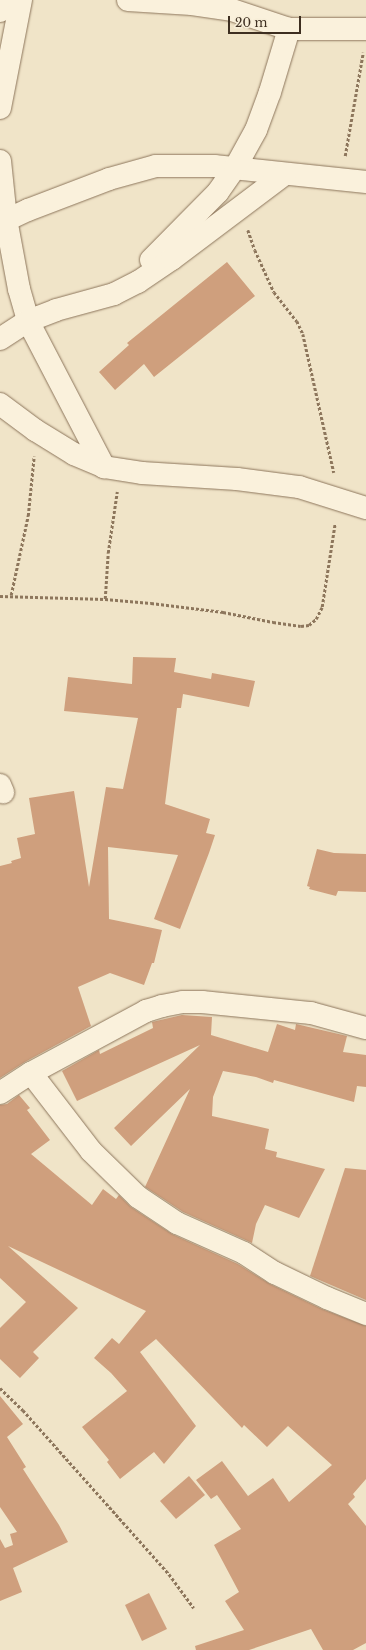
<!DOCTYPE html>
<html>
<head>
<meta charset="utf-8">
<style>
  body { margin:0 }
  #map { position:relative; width:366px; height:1650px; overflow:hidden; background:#f0e4c8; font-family:"Libre Baskerville",serif }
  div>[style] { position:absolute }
  .building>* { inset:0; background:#cf9f7d }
  .path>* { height:2.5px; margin-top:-1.25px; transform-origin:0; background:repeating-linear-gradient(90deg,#8d765c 0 3px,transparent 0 5px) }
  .roads { filter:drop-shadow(0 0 1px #8d765c) drop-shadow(0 0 1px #8d765c) }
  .minor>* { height:22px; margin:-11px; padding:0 11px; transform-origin:11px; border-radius:11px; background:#faf1dc }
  span { translate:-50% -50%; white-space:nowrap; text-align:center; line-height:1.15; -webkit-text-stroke:4px #f7eed8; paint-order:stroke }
  .scale { position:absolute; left:228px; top:16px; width:73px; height:18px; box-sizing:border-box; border:2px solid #3d2e20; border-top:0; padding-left:5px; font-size:12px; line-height:14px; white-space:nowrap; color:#3d2e20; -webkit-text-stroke:3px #f7eed8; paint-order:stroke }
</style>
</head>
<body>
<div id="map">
  <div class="building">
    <i style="clip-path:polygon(227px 262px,255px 296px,154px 377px,144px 364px,115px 390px,99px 372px,129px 345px,127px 343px)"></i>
    <i style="clip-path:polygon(133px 657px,176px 658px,174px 672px,211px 679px,212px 673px,255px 681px,249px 707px,183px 694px,181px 708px,177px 708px,165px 804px,210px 819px,206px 833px,215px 835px,209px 853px,180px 929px,154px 919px,178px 855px,108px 847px,109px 919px,162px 930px,154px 963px,152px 963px,144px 985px,110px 973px,78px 987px,91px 1026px,25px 1062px,0 1078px,0 866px,12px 863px,11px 861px,21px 858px,17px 838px,35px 834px,29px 798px,74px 791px,89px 887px,106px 787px,123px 789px,138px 718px,64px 711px,68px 677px,132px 684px)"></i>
    <i style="clip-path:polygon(317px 849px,334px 853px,366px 854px,366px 892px,338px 891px,336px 896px,309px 889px,310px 887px,307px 886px)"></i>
    <i style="clip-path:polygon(182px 1015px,212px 1017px,211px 1035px,268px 1052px,277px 1024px,295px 1030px,296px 1024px,347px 1036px,343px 1052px,366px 1055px,366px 1087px,357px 1086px,354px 1102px,274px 1080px,273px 1083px,256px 1077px,223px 1071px,213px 1097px,212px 1116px,269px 1129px,265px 1149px,277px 1152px,276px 1157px,325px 1169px,299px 1218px,265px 1205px,256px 1224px,252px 1243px,183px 1212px,145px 1187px,190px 1089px,131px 1146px,114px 1128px,200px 1045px,77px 1101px,62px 1071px,99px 1050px,100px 1054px,153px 1028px,152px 1022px)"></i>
    <i style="clip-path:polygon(19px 1095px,30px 1108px,27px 1110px,50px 1140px,31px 1154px,92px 1205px,103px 1189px,116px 1199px,119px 1195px,131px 1207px,172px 1234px,238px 1264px,270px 1284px,322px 1309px,366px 1326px,366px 1479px,353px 1494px,355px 1497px,348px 1504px,366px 1526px,366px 1643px,353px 1650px,323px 1650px,311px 1629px,249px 1650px,196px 1650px,195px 1646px,244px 1630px,225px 1601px,239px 1592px,214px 1545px,241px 1529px,217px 1495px,211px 1499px,196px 1480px,222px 1461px,248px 1496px,273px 1478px,289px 1502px,332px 1465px,288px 1426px,267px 1447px,244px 1425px,242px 1428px,156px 1339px,140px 1352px,196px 1426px,164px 1464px,154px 1452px,120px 1479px,107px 1462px,109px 1460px,82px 1427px,127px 1391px,111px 1373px,94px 1358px,112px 1338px,119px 1344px,146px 1311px,8px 1246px,78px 1308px,33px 1352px,39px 1358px,20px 1378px,0 1359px,0 1328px,26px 1302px,0 1278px,0 1105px,7px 1104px)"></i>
    <i style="clip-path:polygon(345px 1168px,366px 1170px,366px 1300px,310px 1276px)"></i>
    <i style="clip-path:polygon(0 1396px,23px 1424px,7px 1437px,26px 1467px,23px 1469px,59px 1525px,68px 1542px,13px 1568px,22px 1592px,0 1601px,0 1539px,5px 1548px,13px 1545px,10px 1534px,17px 1532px,0 1507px)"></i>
    <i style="clip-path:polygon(189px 1476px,205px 1495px,176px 1519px,160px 1501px)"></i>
    <i style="clip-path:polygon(149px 1593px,167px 1629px,142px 1641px,125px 1605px)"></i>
  </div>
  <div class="path">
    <i style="left:345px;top:156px;width:105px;rotate:-80.1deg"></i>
    <i style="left:248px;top:230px;width:21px;rotate:71deg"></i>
    <i style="left:255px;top:250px;width:46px;rotate:65.7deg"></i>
    <i style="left:274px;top:292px;width:37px;rotate:52deg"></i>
    <i style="left:297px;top:321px;width:14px;rotate:65deg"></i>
    <i style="left:303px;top:334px;width:142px;rotate:77.4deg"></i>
    <i style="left:11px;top:595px;width:81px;rotate:-77.9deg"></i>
    <i style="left:28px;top:516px;width:60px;rotate:-84.3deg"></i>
    <i style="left:0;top:596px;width:105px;rotate:1.6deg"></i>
    <i style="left:105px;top:599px;width:46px;rotate:5deg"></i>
    <i style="left:151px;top:603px;width:73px;rotate:7.1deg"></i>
    <i style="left:223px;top:612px;width:51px;rotate:11.3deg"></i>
    <i style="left:273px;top:622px;width:28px;rotate:8deg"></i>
    <i style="left:301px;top:626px;width:8px;rotate:-7deg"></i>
    <i style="left:309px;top:625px;width:9px;rotate:-41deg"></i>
    <i style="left:316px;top:619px;width:13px;rotate:-63deg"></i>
    <i style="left:322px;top:607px;width:85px;rotate:-81.2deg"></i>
    <i style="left:105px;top:599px;width:46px;rotate:-86.3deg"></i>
    <i style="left:108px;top:553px;width:62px;rotate:-81.6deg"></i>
    <i style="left:0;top:1388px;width:32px;rotate:44deg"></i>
    <i style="left:23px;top:1410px;width:220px;rotate:48.3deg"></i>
    <i style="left:169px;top:1574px;width:42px;rotate:53.7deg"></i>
  </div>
  <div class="roads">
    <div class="minor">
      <i style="left:128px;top:0;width:64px;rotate:3.6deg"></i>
      <i style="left:192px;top:4px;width:40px;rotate:8.5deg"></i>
      <i style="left:232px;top:10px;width:60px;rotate:18.4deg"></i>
      <i style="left:289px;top:29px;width:77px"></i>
      <i style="left:0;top:11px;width:11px;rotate:-80deg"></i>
      <i style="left:0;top:108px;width:110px;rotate:-79deg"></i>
      <i style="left:0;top:161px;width:58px;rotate:84.1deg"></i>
      <i style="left:6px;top:219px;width:71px;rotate:79.5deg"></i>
      <i style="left:19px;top:289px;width:33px;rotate:74deg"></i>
      <i style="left:28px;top:321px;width:165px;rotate:62.5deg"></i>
      <i style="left:0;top:223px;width:31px;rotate:-25deg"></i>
      <i style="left:28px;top:210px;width:87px;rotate:-20.9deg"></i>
      <i style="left:109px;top:179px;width:49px;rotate:-15.5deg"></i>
      <i style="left:156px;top:166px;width:58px"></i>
      <i style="left:214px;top:166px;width:153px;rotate:6deg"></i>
      <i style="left:151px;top:260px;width:95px;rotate:-45.4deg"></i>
      <i style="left:218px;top:192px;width:29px;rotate:-55deg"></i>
      <i style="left:235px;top:168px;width:43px;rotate:-61.1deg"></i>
      <i style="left:256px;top:130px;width:40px;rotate:-69.8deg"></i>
      <i style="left:270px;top:92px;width:66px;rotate:-73.2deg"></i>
      <i style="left:0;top:339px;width:33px;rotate:-33deg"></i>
      <i style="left:28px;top:321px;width:30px;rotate:-21deg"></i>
      <i style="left:56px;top:310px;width:60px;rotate:-15.4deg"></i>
      <i style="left:114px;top:294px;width:27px;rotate:-27deg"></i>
      <i style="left:138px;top:282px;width:41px;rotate:-34.1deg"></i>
      <i style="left:172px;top:259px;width:141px;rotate:-37deg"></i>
      <i style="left:0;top:404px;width:44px;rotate:36.6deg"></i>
      <i style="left:35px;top:430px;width:46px;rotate:31.6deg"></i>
      <i style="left:74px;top:454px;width:33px;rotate:23deg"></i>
      <i style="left:104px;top:467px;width:38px;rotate:9deg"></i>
      <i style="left:142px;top:473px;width:95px;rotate:3.6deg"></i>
      <i style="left:237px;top:479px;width:63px;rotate:7.4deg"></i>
      <i style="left:299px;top:487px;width:70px;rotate:17.4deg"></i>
      <i style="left:0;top:785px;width:8px;rotate:67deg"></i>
      <i style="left:31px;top:1073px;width:98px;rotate:52.4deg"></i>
      <i style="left:91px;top:1151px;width:66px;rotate:44.4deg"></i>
      <i style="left:138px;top:1197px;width:47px;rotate:33.7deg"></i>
      <i style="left:177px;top:1223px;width:73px;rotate:24.1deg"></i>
      <i style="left:244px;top:1253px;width:37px;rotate:33deg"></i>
      <i style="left:275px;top:1273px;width:58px;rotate:25.7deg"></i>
      <i style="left:327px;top:1298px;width:42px;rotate:22.3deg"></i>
      <i style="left:0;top:1093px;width:37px;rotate:-33deg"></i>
      <i style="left:31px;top:1073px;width:131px;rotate:-28.3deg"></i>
      <i style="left:146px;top:1011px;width:17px;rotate:-17deg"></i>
      <i style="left:162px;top:1006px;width:21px;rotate:-11deg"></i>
      <i style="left:183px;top:1002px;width:19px"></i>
      <i style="left:202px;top:1002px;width:110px;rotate:5.8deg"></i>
      <i style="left:311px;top:1013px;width:57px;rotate:15.3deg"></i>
    </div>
  </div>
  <div class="scale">20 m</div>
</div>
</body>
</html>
